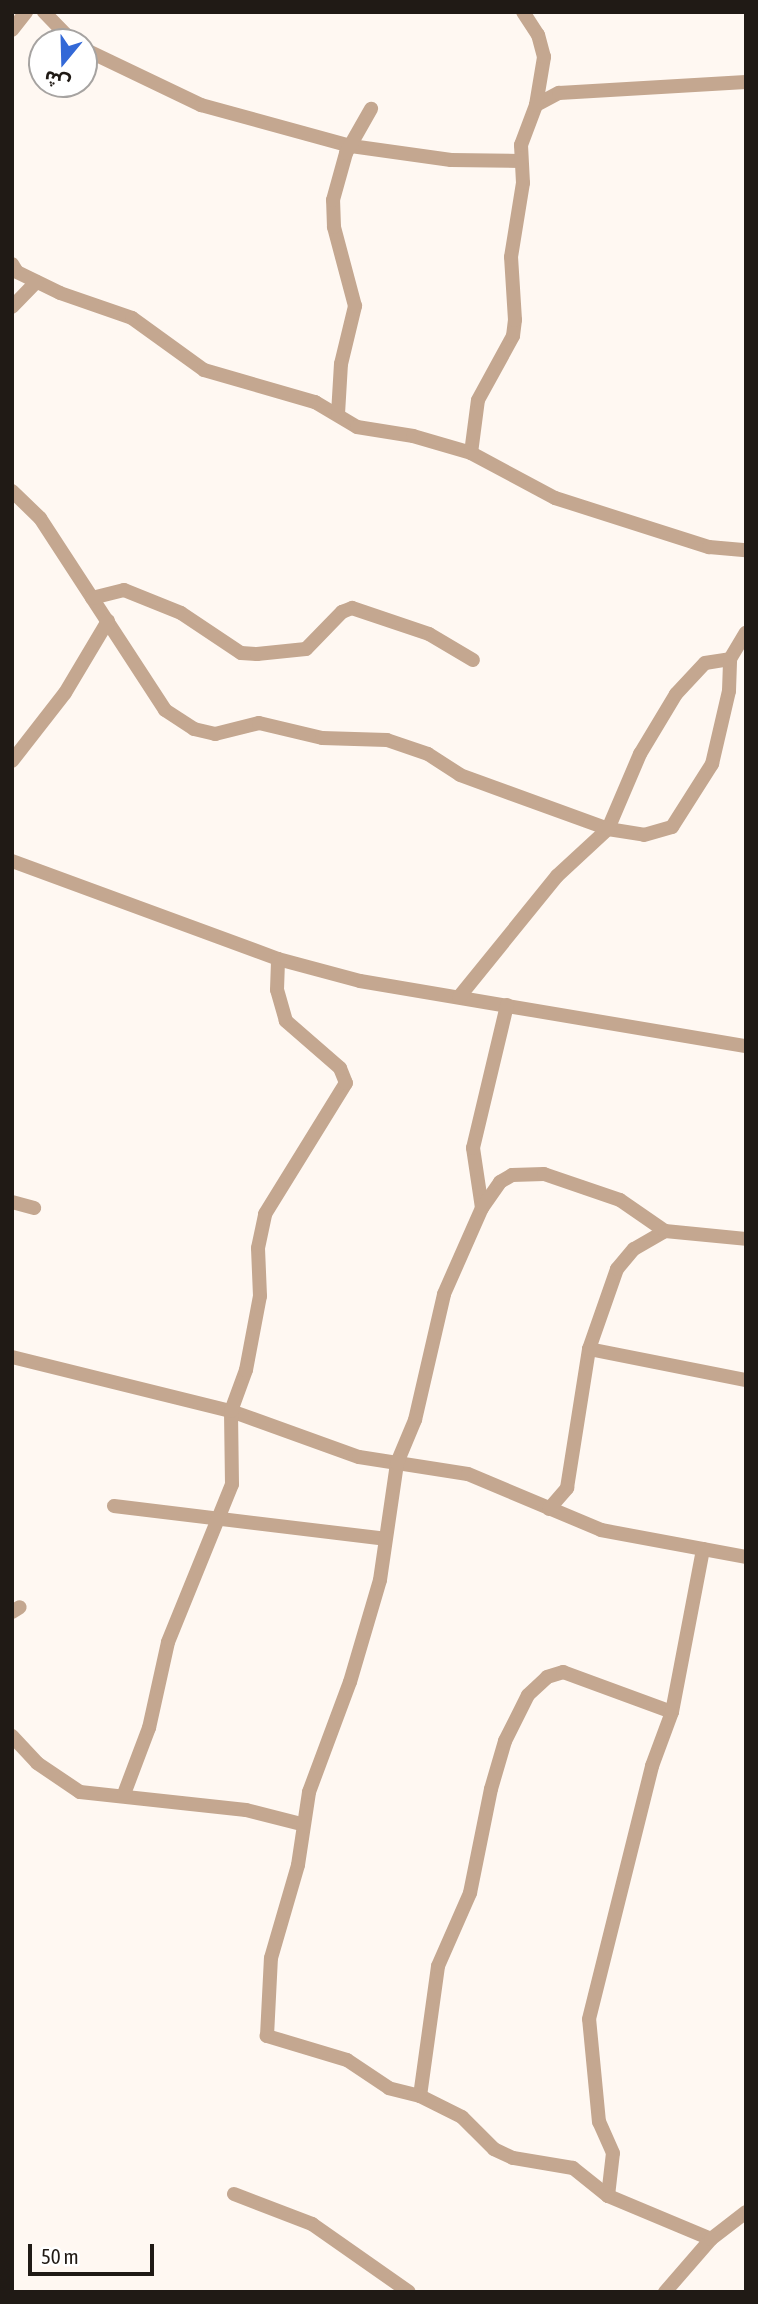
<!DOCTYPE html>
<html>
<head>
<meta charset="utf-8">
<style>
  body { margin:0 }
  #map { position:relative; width:758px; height:2304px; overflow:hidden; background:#fff8f2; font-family:"Asap Condensed","Noto Sans Arabic",sans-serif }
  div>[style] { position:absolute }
  .minor>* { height:14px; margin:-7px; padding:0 7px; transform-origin:7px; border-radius:7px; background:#c4a790 }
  span { translate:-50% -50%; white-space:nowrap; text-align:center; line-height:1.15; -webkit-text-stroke:7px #fff; paint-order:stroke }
  .frame { position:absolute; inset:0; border:14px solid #201a15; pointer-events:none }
  .north { position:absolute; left:28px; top:28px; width:70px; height:70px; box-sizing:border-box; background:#fff; border:2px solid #a6a3a1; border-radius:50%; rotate:199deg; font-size:19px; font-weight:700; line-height:28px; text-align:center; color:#201a15 }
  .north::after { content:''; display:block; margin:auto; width:24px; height:32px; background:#3369d7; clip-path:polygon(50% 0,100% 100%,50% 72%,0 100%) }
  .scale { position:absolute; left:28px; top:2244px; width:126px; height:32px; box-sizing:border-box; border:4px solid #201a15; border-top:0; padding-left:9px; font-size:21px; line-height:24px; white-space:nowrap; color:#201a15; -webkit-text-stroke:5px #fff; paint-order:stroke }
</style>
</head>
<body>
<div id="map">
  <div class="minor">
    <i style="left:44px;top:12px;width:42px;rotate:46deg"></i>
    <i style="left:12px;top:30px;width:23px;rotate:-52deg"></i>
    <i style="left:84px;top:49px;width:130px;rotate:25.6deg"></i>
    <i style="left:201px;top:105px;width:156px;rotate:15.3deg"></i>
    <i style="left:351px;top:146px;width:101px;rotate:8deg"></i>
    <i style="left:451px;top:160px;width:69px;rotate:0.8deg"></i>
    <i style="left:536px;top:105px;width:26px;rotate:-28deg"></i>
    <i style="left:559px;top:93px;width:187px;rotate:-3.4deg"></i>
    <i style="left:12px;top:264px;width:9px;rotate:58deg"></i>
    <i style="left:17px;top:272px;width:48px;rotate:26deg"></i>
    <i style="left:60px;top:293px;width:76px;rotate:19.1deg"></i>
    <i style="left:132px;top:318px;width:89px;rotate:35.8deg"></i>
    <i style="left:204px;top:370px;width:116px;rotate:16.1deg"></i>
    <i style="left:315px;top:402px;width:49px;rotate:30.8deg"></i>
    <i style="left:357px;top:427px;width:57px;rotate:9.1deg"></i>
    <i style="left:413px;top:436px;width:60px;rotate:16.3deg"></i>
    <i style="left:471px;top:453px;width:95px;rotate:28.2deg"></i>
    <i style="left:555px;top:498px;width:162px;rotate:17.7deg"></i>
    <i style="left:709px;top:547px;width:37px;rotate:5deg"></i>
    <i style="left:12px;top:307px;width:35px;rotate:-46deg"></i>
    <i style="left:338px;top:414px;width:50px;rotate:-86.6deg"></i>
    <i style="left:341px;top:364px;width:60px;rotate:-76.4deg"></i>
    <i style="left:355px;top:306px;width:82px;rotate:-104.9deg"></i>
    <i style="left:334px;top:227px;width:27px;rotate:-92deg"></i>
    <i style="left:333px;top:200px;width:49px;rotate:-74.5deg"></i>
    <i style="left:346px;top:153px;width:51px;rotate:-60.4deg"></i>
    <i style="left:471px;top:453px;width:53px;rotate:-82.5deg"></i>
    <i style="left:478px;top:400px;width:73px;rotate:-61.3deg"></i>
    <i style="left:513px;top:336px;width:16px;rotate:-83deg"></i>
    <i style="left:515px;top:320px;width:63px;rotate:-93.6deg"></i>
    <i style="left:511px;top:257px;width:75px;rotate:-80.8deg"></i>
    <i style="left:523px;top:183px;width:38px;rotate:-93deg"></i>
    <i style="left:521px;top:145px;width:43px;rotate:-69.4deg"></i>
    <i style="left:536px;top:105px;width:49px;rotate:-80.5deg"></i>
    <i style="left:544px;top:57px;width:23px;rotate:-105deg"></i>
    <i style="left:538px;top:35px;width:27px;rotate:-123deg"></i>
    <i style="left:12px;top:491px;width:39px;rotate:44deg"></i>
    <i style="left:40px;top:518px;width:229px;rotate:56.9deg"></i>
    <i style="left:165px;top:710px;width:35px;rotate:33deg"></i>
    <i style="left:194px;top:729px;width:22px;rotate:13deg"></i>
    <i style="left:215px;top:734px;width:45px;rotate:-14deg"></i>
    <i style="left:259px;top:723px;width:65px;rotate:13.4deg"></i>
    <i style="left:322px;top:738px;width:65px;rotate:1.8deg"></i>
    <i style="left:387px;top:740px;width:43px;rotate:18.9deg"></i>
    <i style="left:428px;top:754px;width:38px;rotate:33deg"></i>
    <i style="left:460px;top:775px;width:158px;rotate:20deg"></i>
    <i style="left:608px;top:829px;width:36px;rotate:9deg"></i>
    <i style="left:644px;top:835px;width:29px;rotate:-16deg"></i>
    <i style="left:672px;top:827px;width:75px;rotate:-57.6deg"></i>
    <i style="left:712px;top:764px;width:75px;rotate:-76.9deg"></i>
    <i style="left:729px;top:691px;width:32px;rotate:-88deg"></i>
    <i style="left:730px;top:659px;width:31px;rotate:-59deg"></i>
    <i style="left:92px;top:598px;width:33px;rotate:-14deg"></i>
    <i style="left:124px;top:590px;width:61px;rotate:22deg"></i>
    <i style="left:181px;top:613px;width:72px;rotate:33.7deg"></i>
    <i style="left:241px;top:653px;width:16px;rotate:4deg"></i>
    <i style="left:257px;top:654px;width:49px;rotate:-5.8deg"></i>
    <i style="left:306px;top:649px;width:52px;rotate:-45.8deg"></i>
    <i style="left:342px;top:612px;width:11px;rotate:-22deg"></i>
    <i style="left:352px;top:608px;width:81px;rotate:18.7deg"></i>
    <i style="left:429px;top:634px;width:51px;rotate:30.6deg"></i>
    <i style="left:12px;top:761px;width:86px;rotate:-52.1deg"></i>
    <i style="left:65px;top:693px;width:84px;rotate:-59.2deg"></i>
    <i style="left:12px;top:861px;width:283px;rotate:20.2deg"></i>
    <i style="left:278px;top:959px;width:85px;rotate:15deg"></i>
    <i style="left:360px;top:981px;width:391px;rotate:9.6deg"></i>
    <i style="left:459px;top:997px;width:156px;rotate:-51deg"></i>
    <i style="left:557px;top:876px;width:69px;rotate:-42.7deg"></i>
    <i style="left:608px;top:829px;width:82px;rotate:-66.9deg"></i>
    <i style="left:640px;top:754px;width:70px;rotate:-59deg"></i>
    <i style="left:676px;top:694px;width:42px;rotate:-46.9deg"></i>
    <i style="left:705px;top:663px;width:25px;rotate:-9deg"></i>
    <i style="left:12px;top:1202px;width:23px;rotate:15deg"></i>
    <i style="left:482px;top:1208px;width:61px;rotate:-98.5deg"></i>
    <i style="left:473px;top:1148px;width:147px;rotate:-76.6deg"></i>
    <i style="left:589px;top:1349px;width:160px;rotate:11.2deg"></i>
    <i style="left:12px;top:1357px;width:226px;rotate:13.9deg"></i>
    <i style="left:231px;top:1411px;width:136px;rotate:19.8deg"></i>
    <i style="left:359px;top:1457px;width:110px;rotate:8.9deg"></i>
    <i style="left:468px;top:1474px;width:144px;rotate:22.8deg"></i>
    <i style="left:601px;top:1530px;width:147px;rotate:10.5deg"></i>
    <i style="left:114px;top:1506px;width:273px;rotate:6.9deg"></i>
    <i style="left:549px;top:1509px;width:28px;rotate:-49deg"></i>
    <i style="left:567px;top:1488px;width:141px;rotate:-81deg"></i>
    <i style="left:589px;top:1349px;width:85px;rotate:-70.7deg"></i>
    <i style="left:617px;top:1269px;width:26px;rotate:-50deg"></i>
    <i style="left:634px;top:1249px;width:36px;rotate:-30deg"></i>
    <i style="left:12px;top:1612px;width:9px;rotate:-32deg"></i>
    <i style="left:12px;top:1736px;width:37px;rotate:47deg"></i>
    <i style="left:37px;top:1763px;width:52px;rotate:34deg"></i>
    <i style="left:80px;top:1792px;width:167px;rotate:6.2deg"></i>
    <i style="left:246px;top:1810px;width:57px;rotate:14.3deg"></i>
    <i style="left:124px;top:1794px;width:71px;rotate:-69.3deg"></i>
    <i style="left:149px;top:1728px;width:88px;rotate:-77.5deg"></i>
    <i style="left:168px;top:1642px;width:170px;rotate:-67.9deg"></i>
    <i style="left:232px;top:1484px;width:73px;rotate:-90.8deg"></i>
    <i style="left:231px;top:1411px;width:44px;rotate:-69.9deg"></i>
    <i style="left:246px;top:1370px;width:75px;rotate:-79.3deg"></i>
    <i style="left:260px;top:1296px;width:48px;rotate:-92.4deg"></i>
    <i style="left:258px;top:1248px;width:35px;rotate:-78deg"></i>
    <i style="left:265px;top:1214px;width:154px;rotate:-58.3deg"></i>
    <i style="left:346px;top:1083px;width:16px;rotate:-112deg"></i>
    <i style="left:340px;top:1068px;width:72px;rotate:-139deg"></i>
    <i style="left:286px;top:1021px;width:32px;rotate:-106deg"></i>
    <i style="left:277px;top:990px;width:31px;rotate:-88deg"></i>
    <i style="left:420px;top:2096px;width:131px;rotate:-82.1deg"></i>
    <i style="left:438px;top:1966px;width:80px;rotate:-66.3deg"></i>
    <i style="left:470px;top:1893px;width:106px;rotate:-78.6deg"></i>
    <i style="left:491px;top:1789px;width:50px;rotate:-73.7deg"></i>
    <i style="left:505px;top:1741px;width:51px;rotate:-63.4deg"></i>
    <i style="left:528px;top:1695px;width:26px;rotate:-43deg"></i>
    <i style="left:547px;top:1677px;width:17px;rotate:-17deg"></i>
    <i style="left:563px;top:1672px;width:116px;rotate:20.2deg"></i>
    <i style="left:234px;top:2194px;width:84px;rotate:21deg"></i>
    <i style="left:312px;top:2224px;width:118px;rotate:35deg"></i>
    <i style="left:608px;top:2196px;width:43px;rotate:-83.4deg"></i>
    <i style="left:613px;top:2153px;width:34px;rotate:-114deg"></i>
    <i style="left:599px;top:2122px;width:103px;rotate:-95.5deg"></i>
    <i style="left:589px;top:2019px;width:261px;rotate:-76deg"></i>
    <i style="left:652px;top:1766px;width:58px;rotate:-69.7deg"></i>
    <i style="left:672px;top:1712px;width:166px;rotate:-79.2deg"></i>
    <i style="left:711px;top:2239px;width:112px;rotate:-157.3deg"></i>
    <i style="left:608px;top:2196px;width:45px;rotate:-141.3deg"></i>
    <i style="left:573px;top:2168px;width:61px;rotate:-170.5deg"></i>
    <i style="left:513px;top:2158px;width:21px;rotate:-155deg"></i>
    <i style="left:494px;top:2149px;width:45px;rotate:-135deg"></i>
    <i style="left:462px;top:2117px;width:47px;rotate:-153.4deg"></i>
    <i style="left:420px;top:2096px;width:32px;rotate:-166deg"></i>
    <i style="left:389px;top:2088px;width:50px;rotate:-146.3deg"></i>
    <i style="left:347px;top:2060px;width:84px;rotate:-163.3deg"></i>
    <i style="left:267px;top:2036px;width:78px;rotate:-87.1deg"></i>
    <i style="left:271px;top:1958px;width:97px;rotate:-73.8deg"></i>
    <i style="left:298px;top:1865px;width:74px;rotate:-81.4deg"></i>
    <i style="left:309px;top:1792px;width:117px;rotate:-69.6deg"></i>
    <i style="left:350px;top:1682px;width:106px;rotate:-73.6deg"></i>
    <i style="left:380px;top:1580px;width:118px;rotate:-81.7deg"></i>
    <i style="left:397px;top:1463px;width:47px;rotate:-67.3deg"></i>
    <i style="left:415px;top:1420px;width:129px;rotate:-77deg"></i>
    <i style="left:444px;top:1294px;width:94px;rotate:-66.2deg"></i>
    <i style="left:482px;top:1208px;width:32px;rotate:-55deg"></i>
    <i style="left:500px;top:1182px;width:14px;rotate:-30deg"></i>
    <i style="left:512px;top:1175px;width:32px;rotate:-2deg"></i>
    <i style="left:544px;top:1174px;width:80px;rotate:18.9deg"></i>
    <i style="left:620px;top:1200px;width:55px;rotate:34.6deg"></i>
    <i style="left:665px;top:1231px;width:81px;rotate:5.6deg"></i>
    <i style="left:665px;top:2292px;width:70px;rotate:-49deg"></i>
    <i style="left:711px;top:2239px;width:44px;rotate:-37.6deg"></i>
  </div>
  <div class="frame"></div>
  <div class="north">ش</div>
  <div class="scale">50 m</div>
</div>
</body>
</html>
